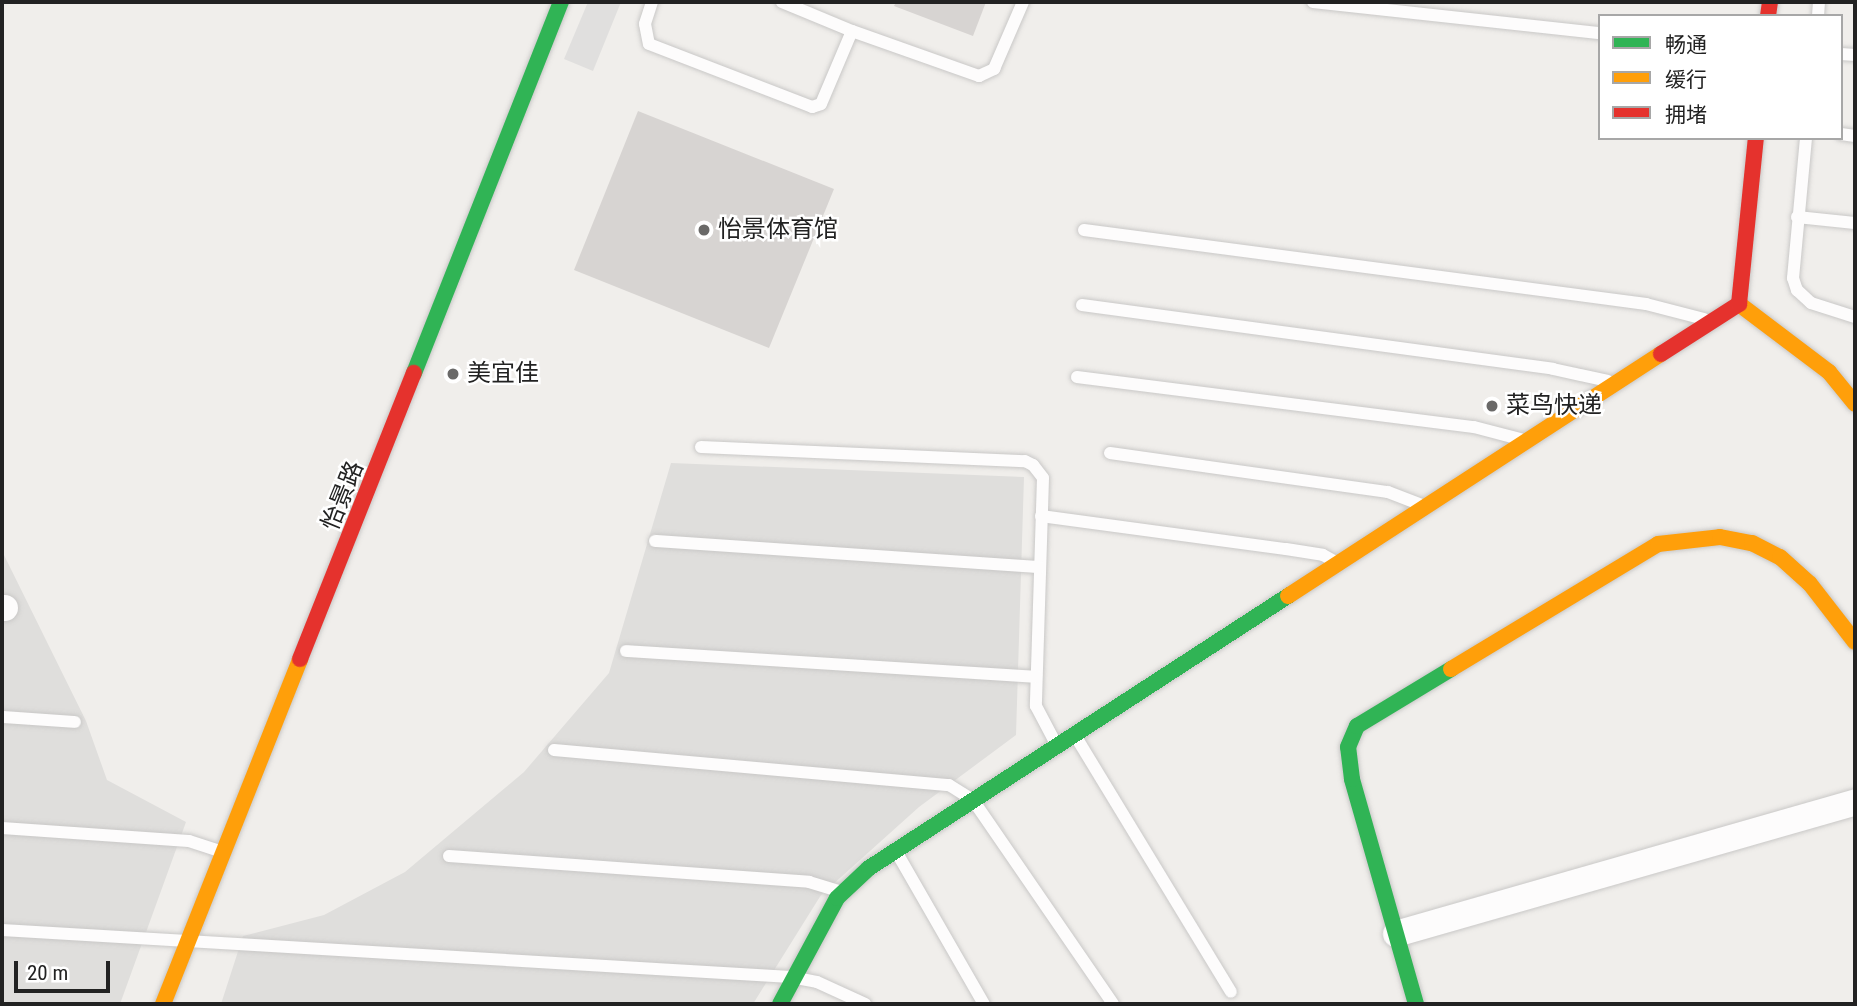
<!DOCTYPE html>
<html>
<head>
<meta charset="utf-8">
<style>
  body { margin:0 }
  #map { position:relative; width:1857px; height:1006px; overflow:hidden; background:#f0eeeb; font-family:"Roboto Condensed","Noto Sans SC",sans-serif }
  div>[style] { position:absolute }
  .residential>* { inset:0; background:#dfdedc }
  .parking>* { inset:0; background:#e0dfde }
  .building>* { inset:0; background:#d7d4d2 }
  .roads { filter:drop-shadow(0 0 2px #c9c8c7) drop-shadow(0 0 2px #c9c8c7) }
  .lane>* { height:12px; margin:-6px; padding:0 6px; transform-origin:6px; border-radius:6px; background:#fdfcfc }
  .street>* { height:26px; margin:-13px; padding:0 13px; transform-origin:13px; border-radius:13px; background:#fdfcfc }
  .fast>* { height:16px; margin:-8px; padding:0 8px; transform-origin:8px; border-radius:8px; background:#30b455 }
  .slow>* { height:16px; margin:-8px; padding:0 8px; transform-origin:8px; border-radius:8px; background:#ff9f0a }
  .jam>* { height:16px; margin:-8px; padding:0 8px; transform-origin:8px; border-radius:8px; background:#e5322d }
  .dots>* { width:19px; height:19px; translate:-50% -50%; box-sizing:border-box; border:4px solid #fff; border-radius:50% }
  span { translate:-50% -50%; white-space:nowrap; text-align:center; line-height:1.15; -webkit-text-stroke:5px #fff; paint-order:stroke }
  .poi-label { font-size:24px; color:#222 }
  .left { translate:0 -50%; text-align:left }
  .street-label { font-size:24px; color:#222 }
  .frame { position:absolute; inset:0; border:4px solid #222; pointer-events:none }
  .legend { position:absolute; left:1598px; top:14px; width:245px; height:126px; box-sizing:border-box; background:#fff; border:2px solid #a7a7a7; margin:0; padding:9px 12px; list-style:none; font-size:21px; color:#222 }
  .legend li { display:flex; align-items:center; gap:14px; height:35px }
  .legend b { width:35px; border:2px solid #a7a7a7 }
  .scale { position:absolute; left:14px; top:961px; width:96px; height:32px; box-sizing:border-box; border:4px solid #222; border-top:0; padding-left:9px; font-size:21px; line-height:24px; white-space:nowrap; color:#222; -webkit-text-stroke:5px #fff; paint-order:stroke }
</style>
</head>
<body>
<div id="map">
  <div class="residential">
    <i style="clip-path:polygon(671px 463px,1024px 477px,1016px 735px,919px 807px,821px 895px,753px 1004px,221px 1004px,243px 936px,324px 915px,405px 872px,524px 772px,609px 673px)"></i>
    <i style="clip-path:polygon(2px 551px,86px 721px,107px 780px,186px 822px,120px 1004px,2px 1004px)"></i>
  </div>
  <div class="parking">
    <i style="clip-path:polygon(588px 2px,621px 2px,593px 71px,564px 59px)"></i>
  </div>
  <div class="building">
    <i style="clip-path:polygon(896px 2px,986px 2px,973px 36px,894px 6px)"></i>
    <i style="clip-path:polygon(638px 111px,834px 189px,769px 348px,574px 270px)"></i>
  </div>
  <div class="roads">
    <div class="lane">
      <i style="left:652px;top:2px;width:23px;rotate:108deg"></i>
      <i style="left:645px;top:24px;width:20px;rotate:79deg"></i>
      <i style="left:649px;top:44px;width:175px;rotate:21.1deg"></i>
      <i style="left:812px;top:107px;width:9px;rotate:-18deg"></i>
      <i style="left:821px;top:104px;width:79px;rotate:-67deg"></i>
      <i style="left:852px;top:31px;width:76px;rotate:-157.5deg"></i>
      <i style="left:1313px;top:2px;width:289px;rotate:6.2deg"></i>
      <i style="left:1818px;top:16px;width:14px;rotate:-86deg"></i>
      <i style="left:852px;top:31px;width:135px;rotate:19.5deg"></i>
      <i style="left:979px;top:76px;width:17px;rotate:-25deg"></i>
      <i style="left:994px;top:69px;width:73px;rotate:-66.6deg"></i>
      <i style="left:1841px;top:54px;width:14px;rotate:4deg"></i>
      <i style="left:1841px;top:134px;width:14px;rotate:8deg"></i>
      <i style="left:1806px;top:138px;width:141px;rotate:95.3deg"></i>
      <i style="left:1793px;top:278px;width:13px;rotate:72deg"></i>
      <i style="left:1797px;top:290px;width:19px;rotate:43deg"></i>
      <i style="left:1811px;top:303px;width:46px;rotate:17.7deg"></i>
      <i style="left:1797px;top:217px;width:58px;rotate:5.9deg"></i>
      <i style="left:1084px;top:230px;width:567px;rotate:7.5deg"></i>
      <i style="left:1646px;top:304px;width:60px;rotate:14.5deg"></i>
      <i style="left:1082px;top:305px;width:475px;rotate:7.7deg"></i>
      <i style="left:1553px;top:369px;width:56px;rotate:12.3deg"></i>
      <i style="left:1077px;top:377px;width:400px;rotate:7.2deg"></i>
      <i style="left:1474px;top:427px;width:48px;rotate:14.6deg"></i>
      <i style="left:701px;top:447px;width:324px;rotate:2.5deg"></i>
      <i style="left:1025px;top:461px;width:9px;rotate:27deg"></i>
      <i style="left:1033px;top:465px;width:16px;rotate:52deg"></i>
      <i style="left:1043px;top:478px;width:228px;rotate:91.8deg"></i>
      <i style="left:1036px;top:706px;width:41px;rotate:62.2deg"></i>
      <i style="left:1110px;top:453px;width:281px;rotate:8deg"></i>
      <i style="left:1388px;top:492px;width:34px;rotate:21deg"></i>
      <i style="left:1041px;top:516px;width:247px;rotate:7.7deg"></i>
      <i style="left:1286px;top:549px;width:37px;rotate:9deg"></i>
      <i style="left:1323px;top:555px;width:13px;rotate:29deg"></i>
      <i style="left:655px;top:541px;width:385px;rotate:3.9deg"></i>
      <i style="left:626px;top:651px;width:411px;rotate:3.6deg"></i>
      <i style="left:2px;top:717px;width:73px;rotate:3.9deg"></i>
      <i style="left:1076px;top:737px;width:298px;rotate:58.7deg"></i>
      <i style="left:554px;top:750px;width:397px;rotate:5.1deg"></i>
      <i style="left:949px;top:785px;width:28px;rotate:32deg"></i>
      <i style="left:973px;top:800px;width:247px;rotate:55.5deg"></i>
      <i style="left:2px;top:828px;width:187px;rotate:4deg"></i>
      <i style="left:189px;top:841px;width:33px;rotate:18deg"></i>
      <i style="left:897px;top:853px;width:174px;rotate:60.1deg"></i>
      <i style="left:449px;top:856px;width:361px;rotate:4.1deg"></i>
      <i style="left:809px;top:882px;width:30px;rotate:17deg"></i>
      <i style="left:2px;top:930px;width:790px;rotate:3.41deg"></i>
      <i style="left:791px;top:977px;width:26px;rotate:11deg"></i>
      <i style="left:817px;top:982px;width:53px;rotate:24.6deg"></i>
    </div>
    <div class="street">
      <i style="left:2px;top:608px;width:3px"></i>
      <i style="left:1396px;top:934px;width:478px;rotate:-16deg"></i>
    </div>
    <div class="fast">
      <i style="left:414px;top:373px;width:399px;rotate:-68.4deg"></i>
      <i style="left:780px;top:1004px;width:120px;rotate:-61.7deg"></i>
      <i style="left:837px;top:898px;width:44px;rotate:-43.2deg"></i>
      <i style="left:869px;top:868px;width:500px;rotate:-33deg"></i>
      <i style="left:1416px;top:1004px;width:234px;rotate:-105.9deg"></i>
      <i style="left:1352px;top:779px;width:32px;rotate:-97deg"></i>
      <i style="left:1348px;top:747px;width:23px;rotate:-67deg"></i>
      <i style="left:1357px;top:726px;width:110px;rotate:-31.2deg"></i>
    </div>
    <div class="slow">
      <i style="left:1739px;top:304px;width:113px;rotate:37.1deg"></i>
      <i style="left:1829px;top:372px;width:41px;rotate:50.9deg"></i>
      <i style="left:1288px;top:596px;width:445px;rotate:-33deg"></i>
      <i style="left:1451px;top:669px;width:242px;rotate:-31.1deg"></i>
      <i style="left:1658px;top:544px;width:62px;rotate:-6.4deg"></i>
      <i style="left:1720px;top:537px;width:33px;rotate:11deg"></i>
      <i style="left:1752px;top:543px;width:31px;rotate:27deg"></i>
      <i style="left:1780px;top:557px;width:40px;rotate:42deg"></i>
      <i style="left:1810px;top:584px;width:73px;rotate:52.2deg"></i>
      <i style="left:163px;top:1004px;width:371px;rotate:-68.3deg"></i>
    </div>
    <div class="jam">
      <i style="left:1768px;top:16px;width:14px;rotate:-82deg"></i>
      <i style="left:1661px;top:354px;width:93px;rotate:-32.7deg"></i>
      <i style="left:1739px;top:304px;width:167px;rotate:-84.2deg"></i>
      <i style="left:300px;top:659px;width:308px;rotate:-68.3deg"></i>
    </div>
  </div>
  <div class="dots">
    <i style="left:704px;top:230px;background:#6a6968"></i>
    <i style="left:453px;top:374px;background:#6a6968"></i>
    <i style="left:1492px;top:406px;background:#6a6968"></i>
  </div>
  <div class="poi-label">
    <span class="left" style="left:718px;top:230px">怡景体育馆</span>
    <span class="left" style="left:467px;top:374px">美宜佳</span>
    <span class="left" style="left:1506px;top:406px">菜鸟快递</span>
  </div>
  <div class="street-label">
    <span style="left:343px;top:496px;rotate:-68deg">怡景路</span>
  </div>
  <div class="frame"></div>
  <ul class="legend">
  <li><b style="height:9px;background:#30b455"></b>畅通</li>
  <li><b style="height:9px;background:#ff9f0a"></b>缓行</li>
  <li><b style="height:9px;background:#e5322d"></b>拥堵</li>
  </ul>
  <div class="scale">20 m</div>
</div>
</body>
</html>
